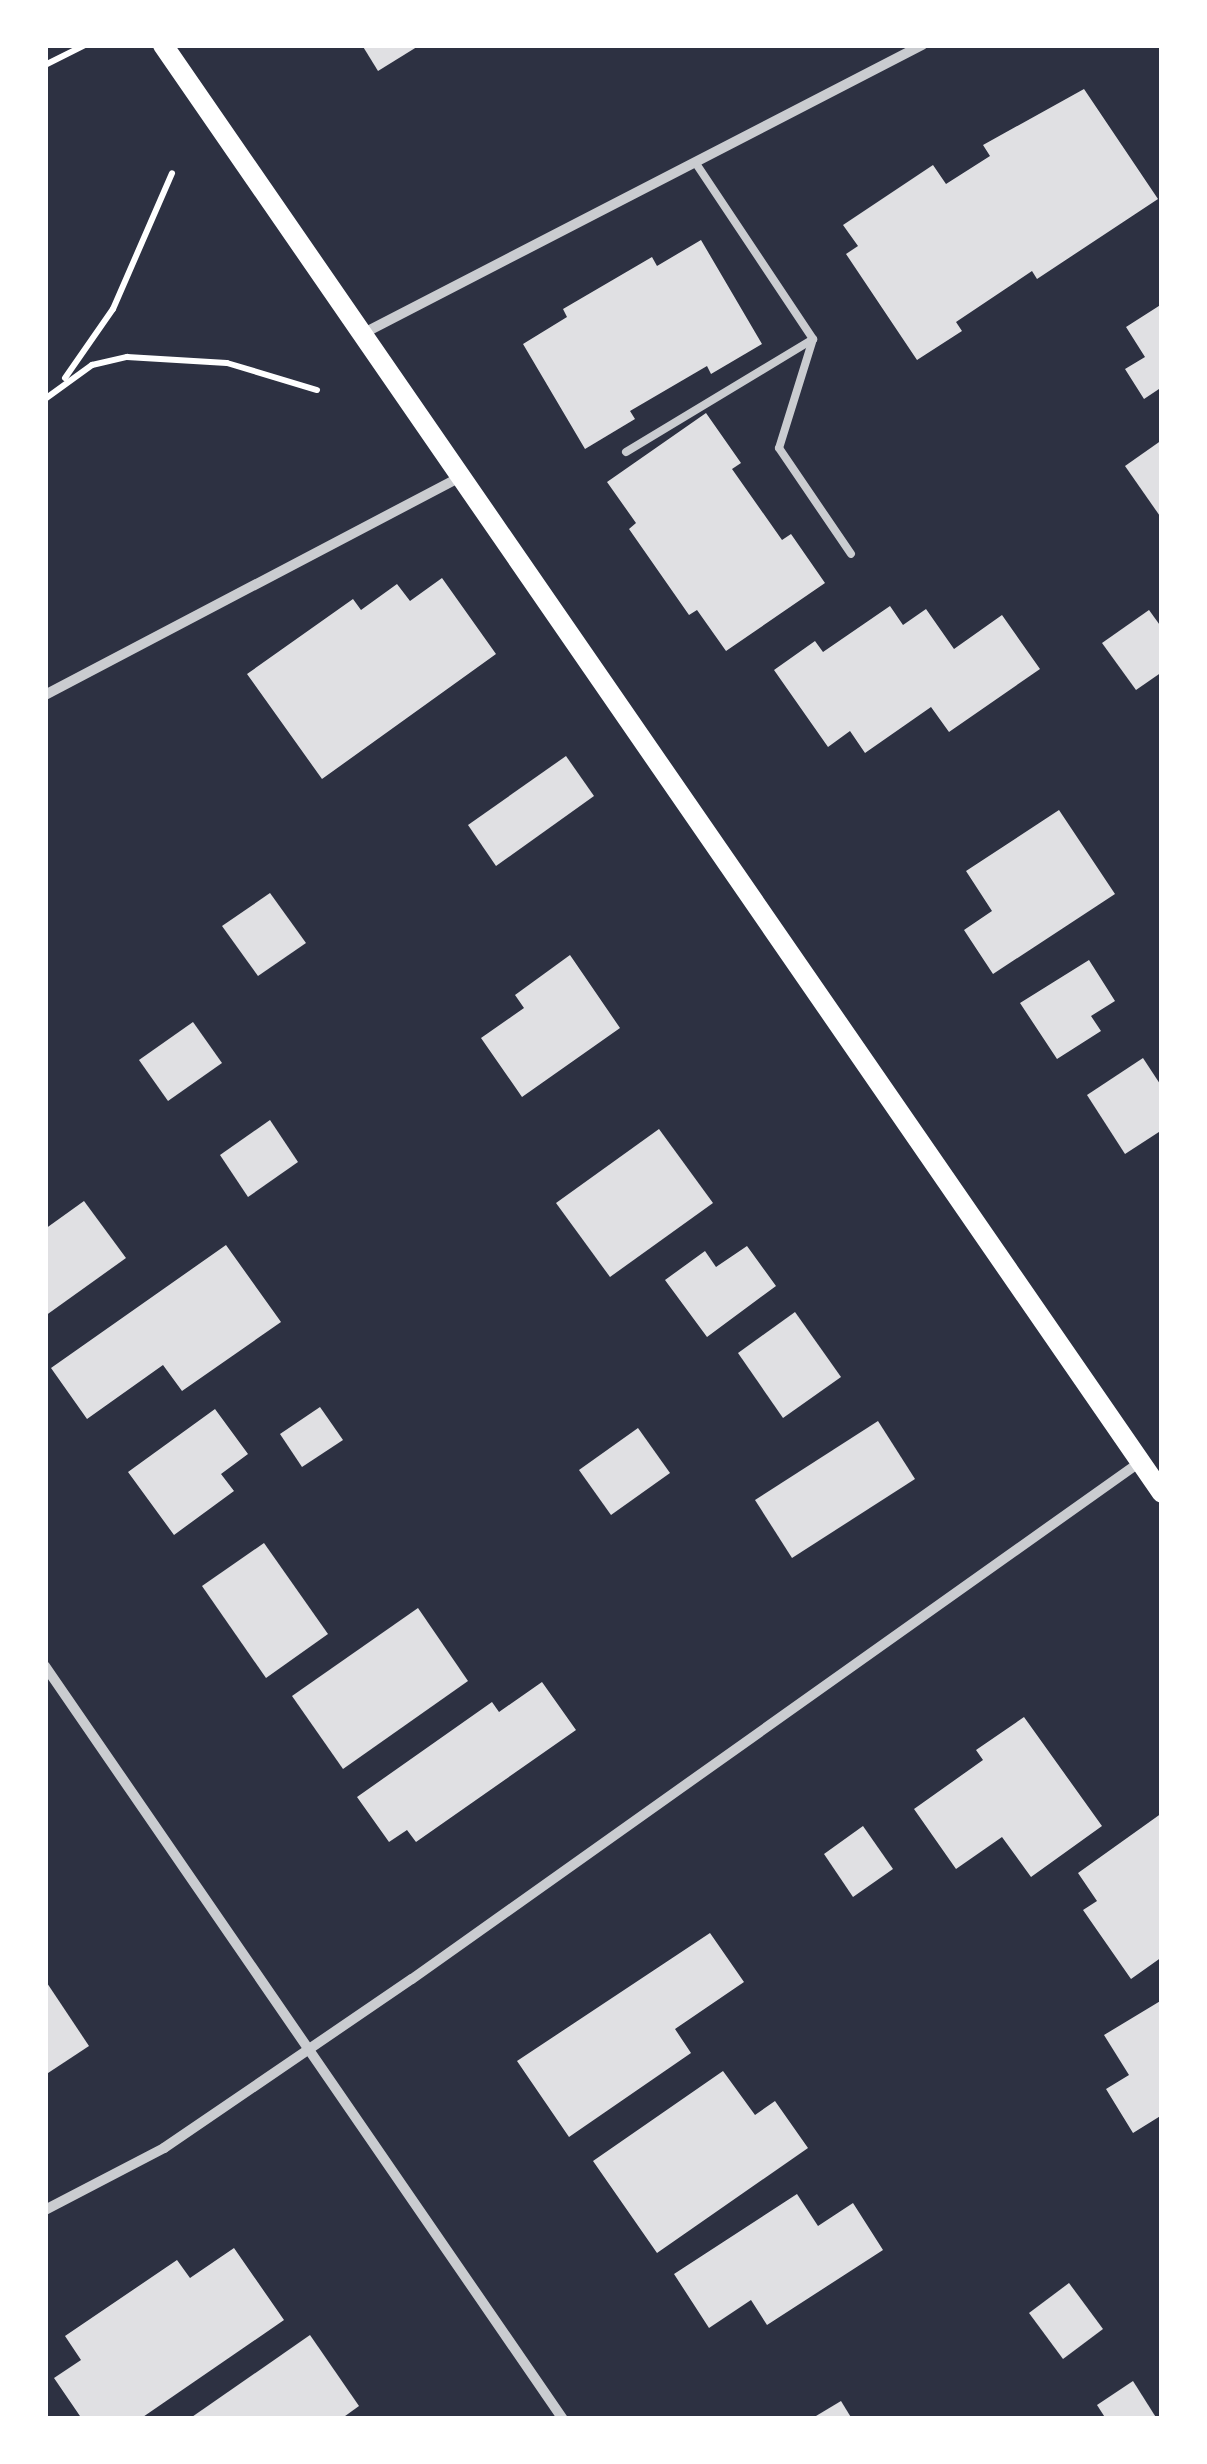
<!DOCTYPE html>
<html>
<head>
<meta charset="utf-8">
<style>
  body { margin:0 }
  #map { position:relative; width:1207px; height:2464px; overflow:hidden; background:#2d3142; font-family:"Asap Condensed",sans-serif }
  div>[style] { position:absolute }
  .building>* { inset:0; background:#e0e0e3 }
  .path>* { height:6px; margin:-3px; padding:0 3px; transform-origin:3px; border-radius:3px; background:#fff }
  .service>* { height:8px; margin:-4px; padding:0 4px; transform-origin:4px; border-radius:4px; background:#caccd0 }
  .minor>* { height:10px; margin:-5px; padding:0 5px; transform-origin:5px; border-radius:5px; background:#caccd0 }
  .secondary>* { height:20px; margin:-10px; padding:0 10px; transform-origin:10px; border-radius:10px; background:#fff }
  span { translate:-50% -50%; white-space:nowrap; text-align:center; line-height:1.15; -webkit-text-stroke:8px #fff; paint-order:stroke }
  .frame { position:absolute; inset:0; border:48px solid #fff; pointer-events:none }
</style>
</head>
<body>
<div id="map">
  <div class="building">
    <i style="clip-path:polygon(362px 45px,420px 45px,378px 71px)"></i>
    <i style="clip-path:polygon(1084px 89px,1158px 199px,1037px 279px,1032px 271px,956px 322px,962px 331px,917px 360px,846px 254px,858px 246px,843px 225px,933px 165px,946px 184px,990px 156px,983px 145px)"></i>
    <i style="clip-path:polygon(701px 240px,762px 344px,711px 374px,707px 366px,630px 411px,635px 419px,585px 449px,523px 344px,567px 317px,563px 309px,652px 257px,657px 266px)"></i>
    <i style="clip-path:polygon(1162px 304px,1162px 387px,1144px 399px,1125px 369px,1145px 357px,1126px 327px)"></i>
    <i style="clip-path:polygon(706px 413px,741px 463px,732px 469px,782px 540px,791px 534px,825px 583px,726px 651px,697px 610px,689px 615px,629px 529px,636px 523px,607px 482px)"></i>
    <i style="clip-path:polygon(1162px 440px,1162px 519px,1125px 466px)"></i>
    <i style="clip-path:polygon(442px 578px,496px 654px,322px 779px,247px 674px,353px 599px,361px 610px,397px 584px,410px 601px)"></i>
    <i style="clip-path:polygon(890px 606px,903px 625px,926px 609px,954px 649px,1002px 615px,1040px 669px,949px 732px,931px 707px,865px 753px,850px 731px,828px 747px,774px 670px,815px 641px,823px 652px)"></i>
    <i style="clip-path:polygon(1149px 610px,1162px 628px,1162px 672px,1136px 690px,1102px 643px)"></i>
    <i style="clip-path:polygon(566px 756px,594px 796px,496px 866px,468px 825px)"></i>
    <i style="clip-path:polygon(1059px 810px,1115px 894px,993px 974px,964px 930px,992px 911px,966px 871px)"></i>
    <i style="clip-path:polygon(270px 893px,306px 943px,258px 976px,222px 926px)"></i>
    <i style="clip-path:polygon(570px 955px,620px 1028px,522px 1097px,481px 1038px,524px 1008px,515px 995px)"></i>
    <i style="clip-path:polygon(1089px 960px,1115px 1001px,1091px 1016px,1101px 1031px,1057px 1059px,1020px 1003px)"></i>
    <i style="clip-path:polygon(193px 1022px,222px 1063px,168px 1101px,139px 1060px)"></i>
    <i style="clip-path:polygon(1143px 1058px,1162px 1087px,1162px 1130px,1125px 1154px,1087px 1095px)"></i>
    <i style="clip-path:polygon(270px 1120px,298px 1162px,248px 1197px,220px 1155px)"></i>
    <i style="clip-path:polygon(659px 1129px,713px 1203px,610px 1277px,556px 1203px)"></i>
    <i style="clip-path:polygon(84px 1201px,126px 1258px,45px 1316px,45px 1229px)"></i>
    <i style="clip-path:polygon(226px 1245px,281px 1322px,182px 1391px,163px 1365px,87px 1419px,51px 1368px)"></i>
    <i style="clip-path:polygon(747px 1246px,776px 1286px,707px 1337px,665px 1280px,705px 1251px,716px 1267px)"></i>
    <i style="clip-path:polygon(795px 1312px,841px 1377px,783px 1418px,738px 1353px)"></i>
    <i style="clip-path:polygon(320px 1407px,343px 1440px,302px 1467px,280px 1434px)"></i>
    <i style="clip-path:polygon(215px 1409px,248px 1454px,221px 1474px,234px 1491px,174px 1535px,128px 1472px)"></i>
    <i style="clip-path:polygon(878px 1421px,915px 1479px,792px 1558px,755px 1500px)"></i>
    <i style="clip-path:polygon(638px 1428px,670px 1473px,611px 1515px,579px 1470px)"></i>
    <i style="clip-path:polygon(264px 1543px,328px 1634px,266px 1678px,202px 1586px)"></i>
    <i style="clip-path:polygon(418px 1608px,468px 1681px,343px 1769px,292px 1696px)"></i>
    <i style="clip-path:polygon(542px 1682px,576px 1730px,416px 1842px,407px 1830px,389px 1842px,357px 1797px,492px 1702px,499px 1712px)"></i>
    <i style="clip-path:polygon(1024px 1717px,1102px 1826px,1031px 1877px,1002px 1837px,956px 1869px,914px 1809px,983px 1760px,976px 1750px)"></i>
    <i style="clip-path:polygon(1162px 1813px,1162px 1957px,1131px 1979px,1083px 1910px,1097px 1901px,1078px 1873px)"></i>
    <i style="clip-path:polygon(863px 1826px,893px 1869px,853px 1897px,824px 1854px)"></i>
    <i style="clip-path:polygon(710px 1933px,744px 1982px,675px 2029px,691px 2053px,569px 2137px,517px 2061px)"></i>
    <i style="clip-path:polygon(45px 1980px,89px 2046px,45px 2075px)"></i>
    <i style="clip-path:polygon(1162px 2000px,1162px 2115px,1133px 2133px,1106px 2089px,1129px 2075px,1104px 2035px)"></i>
    <i style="clip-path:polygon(723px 2071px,755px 2115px,775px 2101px,808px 2148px,657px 2253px,593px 2161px)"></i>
    <i style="clip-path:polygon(797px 2194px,818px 2226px,853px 2203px,883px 2250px,767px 2325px,751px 2300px,709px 2328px,674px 2274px)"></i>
    <i style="clip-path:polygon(234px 2248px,284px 2320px,140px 2419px,82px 2419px,54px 2378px,81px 2360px,65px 2336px,177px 2260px,190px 2278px)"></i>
    <i style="clip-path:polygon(1069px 2283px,1103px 2329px,1063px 2359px,1029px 2313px)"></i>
    <i style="clip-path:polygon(310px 2335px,359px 2406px,341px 2419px,189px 2419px)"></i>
    <i style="clip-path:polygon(1133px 2381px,1157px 2419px,1106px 2419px,1097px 2405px)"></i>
    <i style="clip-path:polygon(841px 2401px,852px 2419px,811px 2419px)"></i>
  </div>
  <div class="path">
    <i style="left:45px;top:65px;width:45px;rotate:-26.6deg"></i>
    <i style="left:65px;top:378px;width:84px;rotate:-55.2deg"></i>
    <i style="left:113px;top:309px;width:148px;rotate:-66.5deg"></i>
    <i style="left:45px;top:399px;width:58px;rotate:-35.9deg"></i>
    <i style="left:92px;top:365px;width:36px;rotate:-13deg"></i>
    <i style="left:127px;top:357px;width:100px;rotate:3.4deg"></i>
    <i style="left:227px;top:363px;width:94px;rotate:16.7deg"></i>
  </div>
  <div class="service">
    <i style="left:695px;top:162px;width:213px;rotate:56.3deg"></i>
    <i style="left:813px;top:339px;width:114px;rotate:107.3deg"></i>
    <i style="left:779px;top:448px;width:128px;rotate:55.8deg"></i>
    <i style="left:626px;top:452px;width:218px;rotate:-31.1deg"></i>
  </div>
  <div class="minor">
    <i style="left:366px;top:332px;width:626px;rotate:-27.3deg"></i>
    <i style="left:45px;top:695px;width:472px;rotate:-27.7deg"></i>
    <i style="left:45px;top:1666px;width:914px;rotate:55.48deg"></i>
    <i style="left:45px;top:2210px;width:134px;rotate:-27.5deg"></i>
    <i style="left:164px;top:2148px;width:300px;rotate:-34.3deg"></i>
    <i style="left:412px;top:1979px;width:893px;rotate:-35.38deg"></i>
  </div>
  <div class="secondary">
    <i style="left:163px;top:45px;width:1759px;rotate:55.4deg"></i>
  </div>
  <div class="frame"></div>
</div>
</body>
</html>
